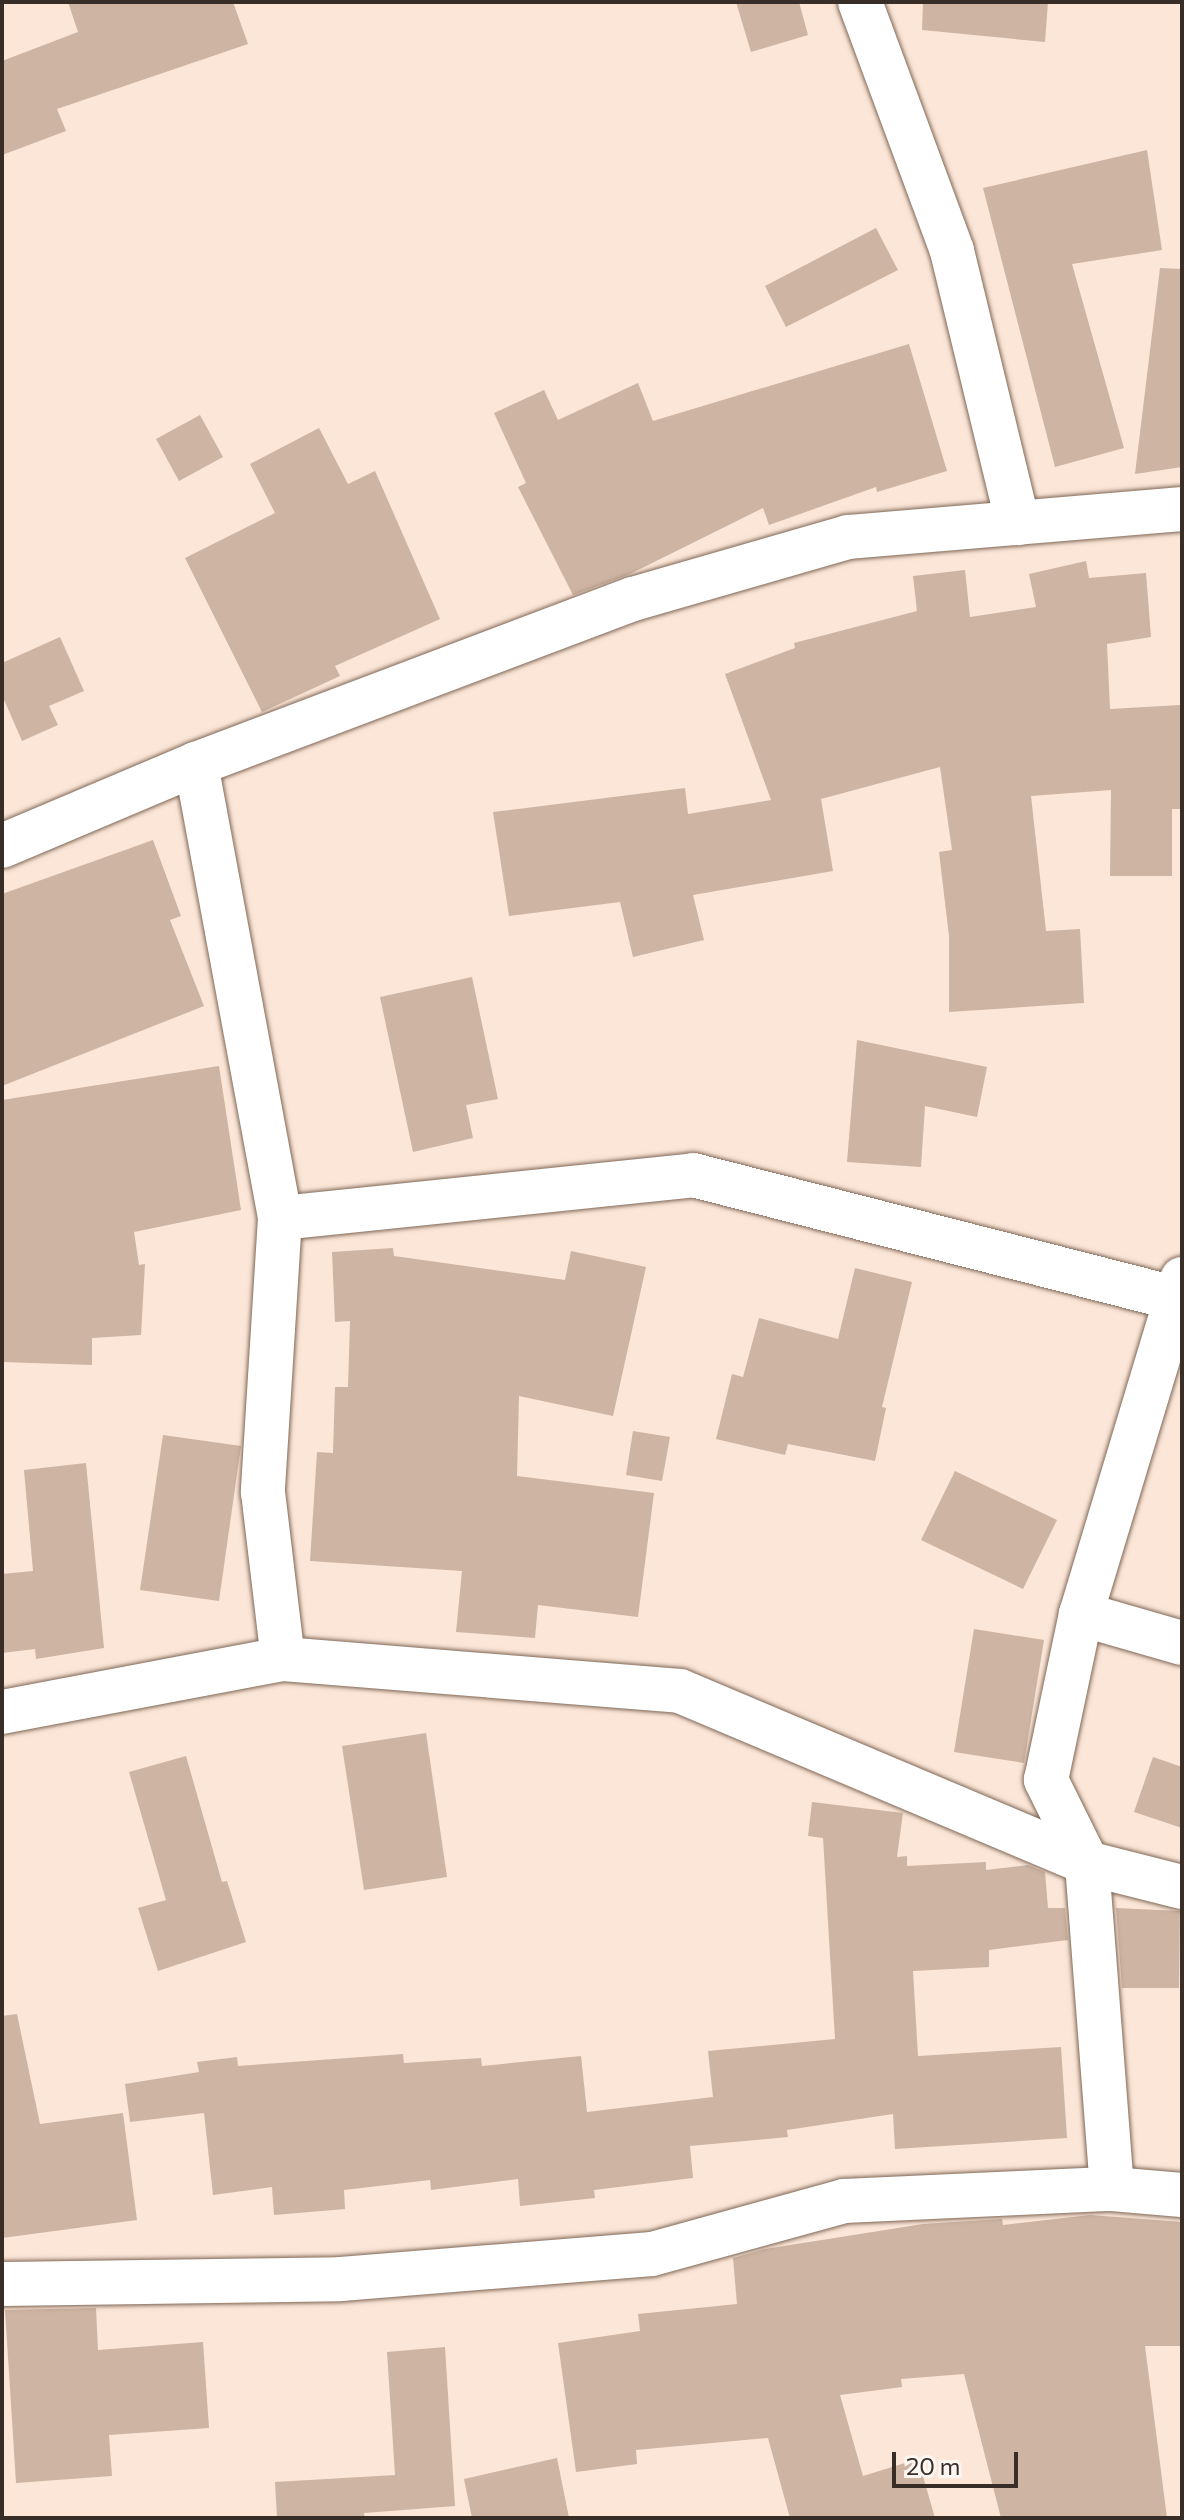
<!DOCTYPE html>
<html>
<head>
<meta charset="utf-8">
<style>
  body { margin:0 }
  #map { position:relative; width:1184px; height:2520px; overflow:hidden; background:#fce6d7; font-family:Commissioner,sans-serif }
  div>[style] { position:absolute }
  .building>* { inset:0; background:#ceb4a2 }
  .roads { filter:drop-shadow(0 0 2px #7e6756) drop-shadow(0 0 2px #7e6756) }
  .minor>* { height:44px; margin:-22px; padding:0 22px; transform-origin:22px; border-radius:22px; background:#fff }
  span { translate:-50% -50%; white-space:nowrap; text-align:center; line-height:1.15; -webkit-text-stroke:6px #fdf7f3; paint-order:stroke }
  .frame { position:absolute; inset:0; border:4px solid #382e27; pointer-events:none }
  .scale { position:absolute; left:892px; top:2452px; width:126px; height:36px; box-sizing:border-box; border:4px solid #382e27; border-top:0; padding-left:10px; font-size:24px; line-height:28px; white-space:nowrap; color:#382e27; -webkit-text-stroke:6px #fdf7f3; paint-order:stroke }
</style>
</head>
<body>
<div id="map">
  <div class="building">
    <i style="clip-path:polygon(68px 2px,233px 2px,248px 44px,57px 109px,66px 131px,2px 155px,2px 61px,78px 32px)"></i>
    <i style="clip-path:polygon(736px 2px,799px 2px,808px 35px,751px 52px)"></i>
    <i style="clip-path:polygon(923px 2px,1048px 2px,1045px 42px,922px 30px)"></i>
    <i style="clip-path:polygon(1147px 150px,1162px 250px,1072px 264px,1124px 448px,1055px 467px,983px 188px)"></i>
    <i style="clip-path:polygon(876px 228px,898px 270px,786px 327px,765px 286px)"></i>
    <i style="clip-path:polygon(1160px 268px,1182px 269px,1182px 467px,1135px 474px)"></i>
    <i style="clip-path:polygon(909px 344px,947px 471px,877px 492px,876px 487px,769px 525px,763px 508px,630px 574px,573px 595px,518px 487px,526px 483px,494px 413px,544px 390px,558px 420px,638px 383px,653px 421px)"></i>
    <i style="clip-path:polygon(200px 415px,223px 457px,179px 481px,156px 439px)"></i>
    <i style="clip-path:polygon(319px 428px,348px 484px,375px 471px,440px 619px,335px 666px,340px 676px,262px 712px,185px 558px,275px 513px,250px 464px)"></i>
    <i style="clip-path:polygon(1086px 561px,1089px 578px,1146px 573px,1151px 637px,1107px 644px,1110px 709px,1180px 705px,1182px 809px,1172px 809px,1172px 876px,1110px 876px,1111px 790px,1031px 796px,1046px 931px,1080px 929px,1084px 1003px,949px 1012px,949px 936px,939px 852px,952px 850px,940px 767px,821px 799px,833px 871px,693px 895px,704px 940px,633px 957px,620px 902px,509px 916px,493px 812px,685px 788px,688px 814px,771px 800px,725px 674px,795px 648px,794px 643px,917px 611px,913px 576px,965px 570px,970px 617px,1036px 607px,1029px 574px)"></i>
    <i style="clip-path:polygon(60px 637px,84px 691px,49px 706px,58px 725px,22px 741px,2px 695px,2px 663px)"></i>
    <i style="clip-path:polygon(153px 840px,181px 916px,170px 920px,204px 1006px,2px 1086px,2px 894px)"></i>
    <i style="clip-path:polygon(472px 977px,498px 1099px,466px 1105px,473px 1138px,413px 1152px,380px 997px)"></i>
    <i style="clip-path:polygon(857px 1040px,987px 1067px,977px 1117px,925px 1106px,921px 1167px,847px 1162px)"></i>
    <i style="clip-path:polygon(219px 1066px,241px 1210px,134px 1232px,139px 1265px,145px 1264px,141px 1335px,92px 1338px,92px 1365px,2px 1362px,2px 1100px)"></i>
    <i style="clip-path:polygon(393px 1248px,394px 1256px,565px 1280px,571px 1251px,646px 1267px,613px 1416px,519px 1396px,517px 1476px,654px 1493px,638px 1617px,538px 1605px,535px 1638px,456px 1632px,462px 1571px,310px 1561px,317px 1452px,333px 1453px,335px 1387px,348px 1387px,350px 1321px,335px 1322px,332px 1252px)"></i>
    <i style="clip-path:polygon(855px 1268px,912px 1282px,882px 1407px,886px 1408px,875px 1461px,788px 1444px,785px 1455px,716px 1439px,732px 1374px,743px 1377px,759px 1318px,838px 1339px)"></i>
    <i style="clip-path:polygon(633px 1431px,670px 1437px,662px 1481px,626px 1475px)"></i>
    <i style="clip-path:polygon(163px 1435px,241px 1446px,219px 1601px,140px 1590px)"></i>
    <i style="clip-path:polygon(86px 1463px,104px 1648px,36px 1659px,35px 1649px,2px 1653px,2px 1574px,33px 1571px,24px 1470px)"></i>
    <i style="clip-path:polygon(955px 1471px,1057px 1520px,1023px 1589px,921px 1540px)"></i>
    <i style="clip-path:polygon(974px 1629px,1044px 1640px,1024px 1763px,954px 1752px)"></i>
    <i style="clip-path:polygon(426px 1733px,447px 1877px,364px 1890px,342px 1746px)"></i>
    <i style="clip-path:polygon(186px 1756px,222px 1882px,227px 1881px,246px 1942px,158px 1971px,138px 1908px,166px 1900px,129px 1772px)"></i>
    <i style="clip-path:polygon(1153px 1757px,1182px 1767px,1182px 1828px,1134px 1812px)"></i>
    <i style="clip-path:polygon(812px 1802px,903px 1813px,897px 1857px,907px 1856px,907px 1866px,986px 1862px,986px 1870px,1028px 1865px,1045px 1872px,1048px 1908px,1065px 1908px,1068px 1940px,989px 1950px,989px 1967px,913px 1971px,918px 2056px,1061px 2047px,1067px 2138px,895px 2149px,893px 2114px,787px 2130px,788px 2137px,690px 2146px,693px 2178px,594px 2190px,595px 2198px,520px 2206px,518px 2179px,431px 2190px,430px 2180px,344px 2190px,345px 2209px,274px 2215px,272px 2187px,213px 2195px,204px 2113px,130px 2122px,125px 2084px,199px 2072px,197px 2062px,237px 2057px,238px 2066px,403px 2054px,404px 2063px,481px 2058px,482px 2066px,581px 2056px,587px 2112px,713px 2097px,708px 2051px,835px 2039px,823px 1838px,808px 1836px)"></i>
    <i style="clip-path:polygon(1116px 1908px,1180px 1911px,1179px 1988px,1122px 1988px)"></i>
    <i style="clip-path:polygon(17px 2014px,40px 2124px,123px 2113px,137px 2220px,2px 2238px,2px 2016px)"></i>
    <i style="clip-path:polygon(1090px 2215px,1182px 2222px,1182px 2346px,1145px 2346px,1167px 2518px,1001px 2518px,964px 2374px,901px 2379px,902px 2387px,840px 2395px,863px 2476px,918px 2459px,935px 2518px,790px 2518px,768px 2438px,636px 2450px,637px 2464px,576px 2472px,558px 2343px,640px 2331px,638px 2314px,737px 2304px,733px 2258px,765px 2249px,923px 2224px,1002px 2219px,1003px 2225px)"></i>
    <i style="clip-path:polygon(96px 2308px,98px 2350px,203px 2342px,209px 2428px,109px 2435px,112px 2476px,16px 2483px,5px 2310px)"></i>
    <i style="clip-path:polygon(445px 2347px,455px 2506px,364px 2513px,365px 2518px,277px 2518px,275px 2482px,395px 2475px,387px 2352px)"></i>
    <i style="clip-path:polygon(557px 2458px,569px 2518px,472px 2518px,464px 2479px)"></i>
  </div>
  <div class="roads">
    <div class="minor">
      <i style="left:860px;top:2px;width:265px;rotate:69.7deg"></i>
      <i style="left:952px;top:251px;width:280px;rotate:76.4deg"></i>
      <i style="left:196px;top:764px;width:462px;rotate:79.5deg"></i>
      <i style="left:280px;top:1218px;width:275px;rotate:93.6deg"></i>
      <i style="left:263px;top:1492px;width:168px;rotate:83.2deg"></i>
      <i style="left:2px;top:846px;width:211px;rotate:-22.9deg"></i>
      <i style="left:196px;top:764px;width:467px;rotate:-20.7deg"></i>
      <i style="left:633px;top:599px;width:224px;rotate:-16.1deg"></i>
      <i style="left:848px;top:537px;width:335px;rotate:-4.8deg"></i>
      <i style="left:280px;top:1218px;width:415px;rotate:-5.9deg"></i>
      <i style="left:693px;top:1175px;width:501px;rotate:14.34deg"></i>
      <i style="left:1081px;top:1614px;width:105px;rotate:16deg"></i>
      <i style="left:2px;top:1712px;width:286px;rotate:-10.7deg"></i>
      <i style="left:283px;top:1659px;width:398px;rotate:4.6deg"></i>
      <i style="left:680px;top:1691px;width:442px;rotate:22.9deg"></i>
      <i style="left:1087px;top:1863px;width:98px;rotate:14.2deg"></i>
      <i style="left:1112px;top:2189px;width:327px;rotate:-94.4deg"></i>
      <i style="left:1087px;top:1863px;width:93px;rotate:-116.3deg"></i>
      <i style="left:1046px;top:1780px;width:170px;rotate:-78.1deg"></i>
      <i style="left:1081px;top:1614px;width:350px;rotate:-73.2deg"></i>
      <i style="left:2px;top:2284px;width:339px;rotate:-0.8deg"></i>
      <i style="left:341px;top:2279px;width:312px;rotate:-4.6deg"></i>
      <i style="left:652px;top:2254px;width:199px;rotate:-15.4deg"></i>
      <i style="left:844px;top:2201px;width:268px;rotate:-2.6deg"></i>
      <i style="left:1112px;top:2189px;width:70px;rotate:4.9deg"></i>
    </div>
  </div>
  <div class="frame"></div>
  <div class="scale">20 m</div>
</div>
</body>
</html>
